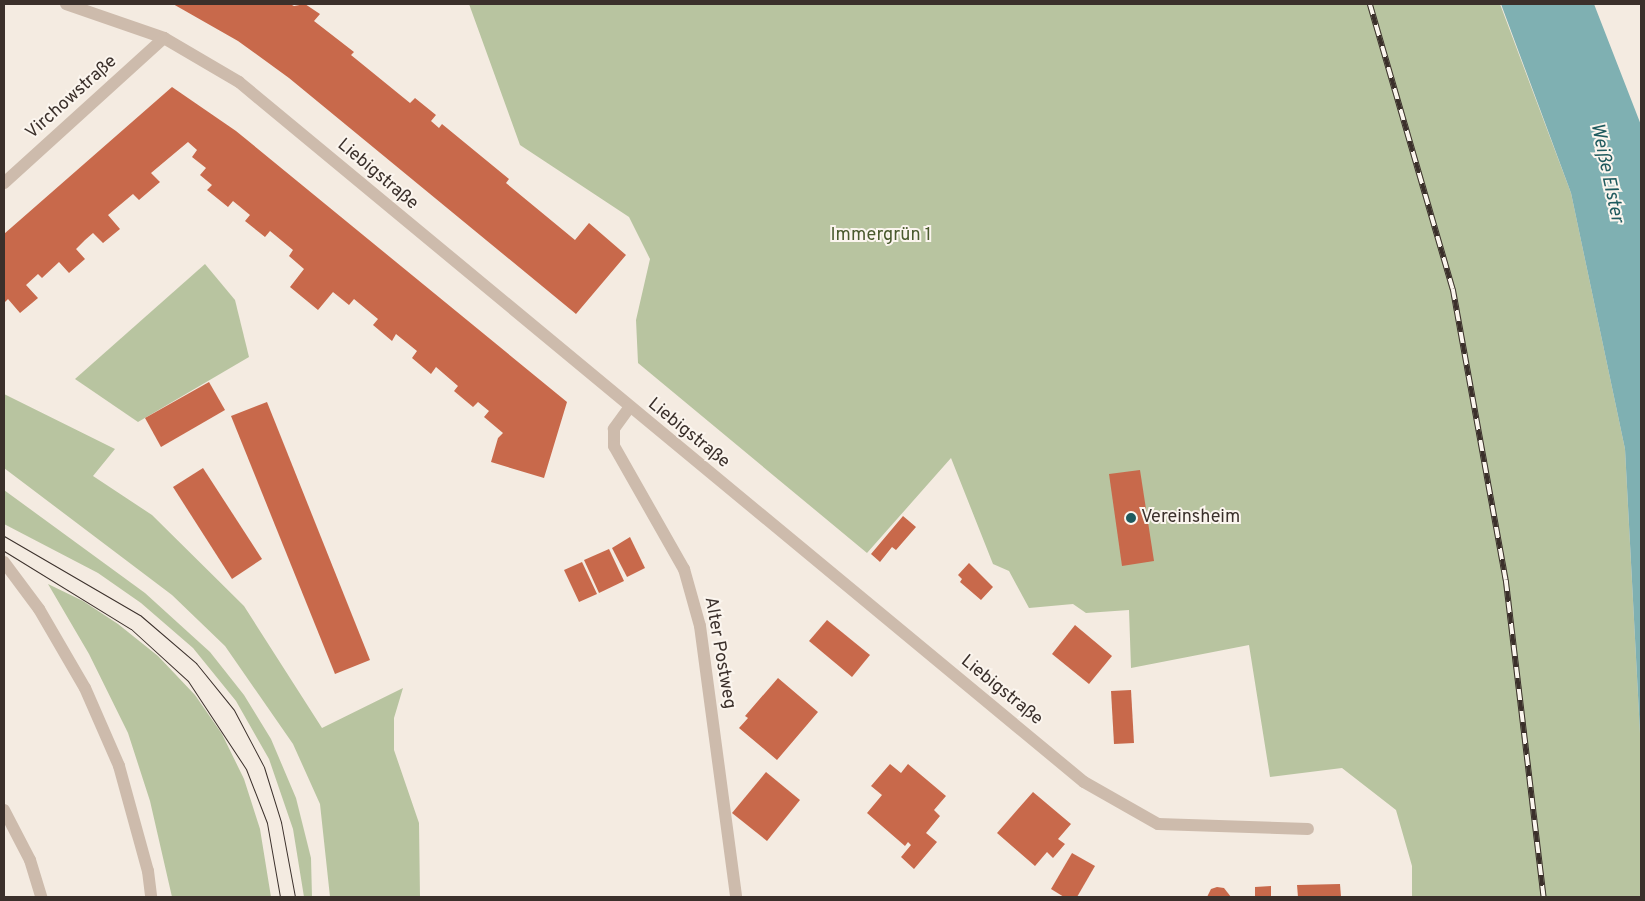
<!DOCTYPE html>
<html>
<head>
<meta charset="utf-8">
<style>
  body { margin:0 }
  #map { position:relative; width:1645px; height:901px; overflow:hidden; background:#f4ebe1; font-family:Overpass,sans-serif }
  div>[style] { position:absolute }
  .green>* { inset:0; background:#b8c4a0 }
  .water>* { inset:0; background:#7fb0b2 }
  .building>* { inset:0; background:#c8694b }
  .minor>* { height:12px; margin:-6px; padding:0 6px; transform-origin:6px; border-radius:6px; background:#cdbbac }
  .tram>* { height:1px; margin:-0.5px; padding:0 0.5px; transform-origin:0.5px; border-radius:0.5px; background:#3b302b }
  .rail>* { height:5.5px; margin-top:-2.75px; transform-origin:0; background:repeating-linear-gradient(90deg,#fbf5ee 0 11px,#3b302b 0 22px); box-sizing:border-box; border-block:1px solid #3b302b }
  .dots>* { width:14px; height:14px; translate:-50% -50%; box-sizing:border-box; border:2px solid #fbf5ee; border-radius:50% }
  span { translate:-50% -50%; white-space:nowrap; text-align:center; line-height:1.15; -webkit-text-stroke:4px #fbf5ee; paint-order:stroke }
  .street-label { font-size:18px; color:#3b302b }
  .park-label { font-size:18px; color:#4a5a2e }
  .poi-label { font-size:18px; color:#3b302b }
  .left { translate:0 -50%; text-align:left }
  .water-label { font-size:19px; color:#1f5a5e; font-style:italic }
  .frame { position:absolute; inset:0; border:5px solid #3b302b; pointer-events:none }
</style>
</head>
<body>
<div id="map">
  <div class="green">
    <i style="clip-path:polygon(469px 4px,1500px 4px,1571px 193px,1625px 449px,1641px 752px,1641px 897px,1412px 897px,1412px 866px,1396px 810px,1342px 768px,1270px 777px,1249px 645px,1131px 668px,1129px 610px,1086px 613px,1073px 604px,1029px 608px,1009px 571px,993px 564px,951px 458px,867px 553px,638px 363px,636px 320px,650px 259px,629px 217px,520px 145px)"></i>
    <i style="clip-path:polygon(205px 264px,235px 300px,249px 357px,138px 422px,75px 379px)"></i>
    <i style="clip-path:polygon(4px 394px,115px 449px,93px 476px,152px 515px,244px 606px,322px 728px,403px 688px,394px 718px,394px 750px,419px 823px,420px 897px,330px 897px,320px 804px,293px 744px,225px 646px,172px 595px,4px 468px)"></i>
    <i style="clip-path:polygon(4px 490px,145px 593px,210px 652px,244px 695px,271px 739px,296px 798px,311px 858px,312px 897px,304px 897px,293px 829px,269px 759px,236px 701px,193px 648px,141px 603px,98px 573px,4px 524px)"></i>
    <i style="clip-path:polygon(48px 584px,83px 601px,118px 624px,158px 656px,195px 695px,222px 734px,244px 779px,260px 829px,271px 897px,172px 897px,150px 801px,128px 733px,89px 654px)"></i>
  </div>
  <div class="water">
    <i style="clip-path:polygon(1501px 4px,1594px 4px,1641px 125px,1641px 752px,1625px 449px,1571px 193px)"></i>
  </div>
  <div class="building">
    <i style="clip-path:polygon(173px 4px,290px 4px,294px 6px,305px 4px,320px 14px,314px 21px,354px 52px,351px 55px,410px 103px,415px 98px,436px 115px,431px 121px,439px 128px,442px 124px,509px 179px,506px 183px,575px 240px,589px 223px,626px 255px,576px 314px,289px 78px,238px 41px)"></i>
    <i style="clip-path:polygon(172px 87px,236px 131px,567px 402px,544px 478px,491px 462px,498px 438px,503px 433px,484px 417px,489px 411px,478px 402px,473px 407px,454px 391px,458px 386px,436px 367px,431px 374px,412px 358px,417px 351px,396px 334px,392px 341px,373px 325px,378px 319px,354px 299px,349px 305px,333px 292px,318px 310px,290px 287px,304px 269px,289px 256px,293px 250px,270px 231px,265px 237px,245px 221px,250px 215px,233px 201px,228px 207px,207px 190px,212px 185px,200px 175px,206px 168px,192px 157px,197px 150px,188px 142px,151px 173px,160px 182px,139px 200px,133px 194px,108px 215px,120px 229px,103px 243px,93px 233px,85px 240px,76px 249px,85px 259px,69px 273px,59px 262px,42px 278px,38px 274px,26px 285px,38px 298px,20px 313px,8px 299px,4px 303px,4px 234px)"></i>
    <i style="clip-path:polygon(209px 382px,225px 410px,161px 447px,145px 418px)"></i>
    <i style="clip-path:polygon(267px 402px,370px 660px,335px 674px,231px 416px)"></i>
    <i style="clip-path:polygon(203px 468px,262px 559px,232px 579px,173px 487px)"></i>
    <i style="clip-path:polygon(1140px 470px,1154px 561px,1122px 566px,1109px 474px)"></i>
    <i style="clip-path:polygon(903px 516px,916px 527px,896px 550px,892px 547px,880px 562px,871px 554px)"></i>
    <i style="clip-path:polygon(630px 537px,645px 568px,627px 577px,612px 548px)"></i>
    <i style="clip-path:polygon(609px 549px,624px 581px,599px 593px,584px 560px)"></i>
    <i style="clip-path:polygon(582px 562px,597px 594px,579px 602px,564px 570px)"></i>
    <i style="clip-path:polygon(969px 563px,993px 587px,981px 600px,960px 582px,962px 579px,958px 575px)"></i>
    <i style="clip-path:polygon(827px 620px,870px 655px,852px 677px,809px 641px)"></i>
    <i style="clip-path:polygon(1075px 625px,1112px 656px,1089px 684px,1052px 654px)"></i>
    <i style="clip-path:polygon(778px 678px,818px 712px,777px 760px,739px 728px,748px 718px,745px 716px)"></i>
    <i style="clip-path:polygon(1131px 690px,1134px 743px,1114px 744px,1111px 691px)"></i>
    <i style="clip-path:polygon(890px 764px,901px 773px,908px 764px,946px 796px,934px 810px,940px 816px,926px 833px,937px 842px,914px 869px,901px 857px,911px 845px,908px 842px,905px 846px,867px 813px,882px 795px,871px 786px)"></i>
    <i style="clip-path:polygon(766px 772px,800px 800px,767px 841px,732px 813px)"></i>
    <i style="clip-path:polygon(1033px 792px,1071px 824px,1058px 839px,1065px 844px,1053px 858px,1047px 852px,1035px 866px,997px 833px)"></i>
    <i style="clip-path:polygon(1072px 853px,1095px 866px,1077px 897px,1064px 897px,1051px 889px)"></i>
    <i style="clip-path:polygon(1340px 884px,1341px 897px,1298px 897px,1297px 885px)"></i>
    <i style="clip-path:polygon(1271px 886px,1271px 897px,1255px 897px,1255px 887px)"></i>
    <i style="clip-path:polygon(1217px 887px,1224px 888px,1231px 897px,1207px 897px,1211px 889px)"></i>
  </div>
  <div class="minor">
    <i style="left:66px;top:4px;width:104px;rotate:19.1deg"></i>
    <i style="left:164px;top:38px;width:87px;rotate:30.4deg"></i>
    <i style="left:239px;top:82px;width:1097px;rotate:39.64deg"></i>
    <i style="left:1084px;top:782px;width:85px;rotate:29.6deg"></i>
    <i style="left:1158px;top:824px;width:150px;rotate:1.9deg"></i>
    <i style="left:4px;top:183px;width:216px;rotate:-42.2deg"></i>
    <i style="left:629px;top:408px;width:26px;rotate:126deg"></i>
    <i style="left:614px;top:429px;width:17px;rotate:90deg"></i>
    <i style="left:614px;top:446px;width:142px;rotate:60.4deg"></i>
    <i style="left:684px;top:569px;width:59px;rotate:74.3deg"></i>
    <i style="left:700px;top:626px;width:273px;rotate:82.4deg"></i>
    <i style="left:4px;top:562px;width:59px;rotate:53.3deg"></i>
    <i style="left:39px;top:609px;width:91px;rotate:59.8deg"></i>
    <i style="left:85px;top:688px;width:85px;rotate:66.4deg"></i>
    <i style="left:119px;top:766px;width:109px;rotate:74.6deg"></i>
    <i style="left:148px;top:871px;width:26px;rotate:83deg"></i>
    <i style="left:4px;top:810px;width:56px;rotate:62.5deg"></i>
    <i style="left:30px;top:860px;width:39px;rotate:73deg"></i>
  </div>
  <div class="tram">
    <i style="left:4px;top:536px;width:157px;rotate:30.2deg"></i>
    <i style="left:140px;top:615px;width:74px;rotate:40.6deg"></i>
    <i style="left:196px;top:663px;width:60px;rotate:51deg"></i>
    <i style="left:234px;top:710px;width:64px;rotate:62.2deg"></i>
    <i style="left:264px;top:767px;width:58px;rotate:72.8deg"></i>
    <i style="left:281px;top:822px;width:76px;rotate:79.4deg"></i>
    <i style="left:4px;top:551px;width:149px;rotate:31.6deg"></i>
    <i style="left:131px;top:629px;width:77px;rotate:42.4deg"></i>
    <i style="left:188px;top:681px;width:105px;rotate:56.6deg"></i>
    <i style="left:246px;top:769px;width:58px;rotate:68.7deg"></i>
    <i style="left:267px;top:823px;width:75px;rotate:80deg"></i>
  </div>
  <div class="rail">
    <i style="left:1370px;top:4px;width:297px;rotate:73.8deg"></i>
    <i style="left:1453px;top:289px;width:296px;rotate:79.7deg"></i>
    <i style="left:1506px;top:580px;width:319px;rotate:83.2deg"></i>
  </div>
  <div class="dots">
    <i style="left:1131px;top:518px;background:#1f5a5e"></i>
  </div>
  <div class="street-label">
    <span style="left:72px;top:98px;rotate:-42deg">Virchowstraße</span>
    <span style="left:377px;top:175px;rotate:40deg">Liebigstraße</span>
    <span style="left:688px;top:434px;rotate:39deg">Liebigstraße</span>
    <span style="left:719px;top:653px;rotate:80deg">Alter Postweg</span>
    <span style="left:1001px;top:691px;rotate:39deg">Liebigstraße</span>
  </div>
  <div class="park-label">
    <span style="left:881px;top:236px">Immergrün 1</span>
  </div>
  <div class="poi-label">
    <span class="left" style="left:1141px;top:518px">Vereinsheim</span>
  </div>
  <div class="water-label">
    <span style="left:1606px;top:173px;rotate:78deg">Weiße Elster</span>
  </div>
  <div class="frame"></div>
</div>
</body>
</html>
